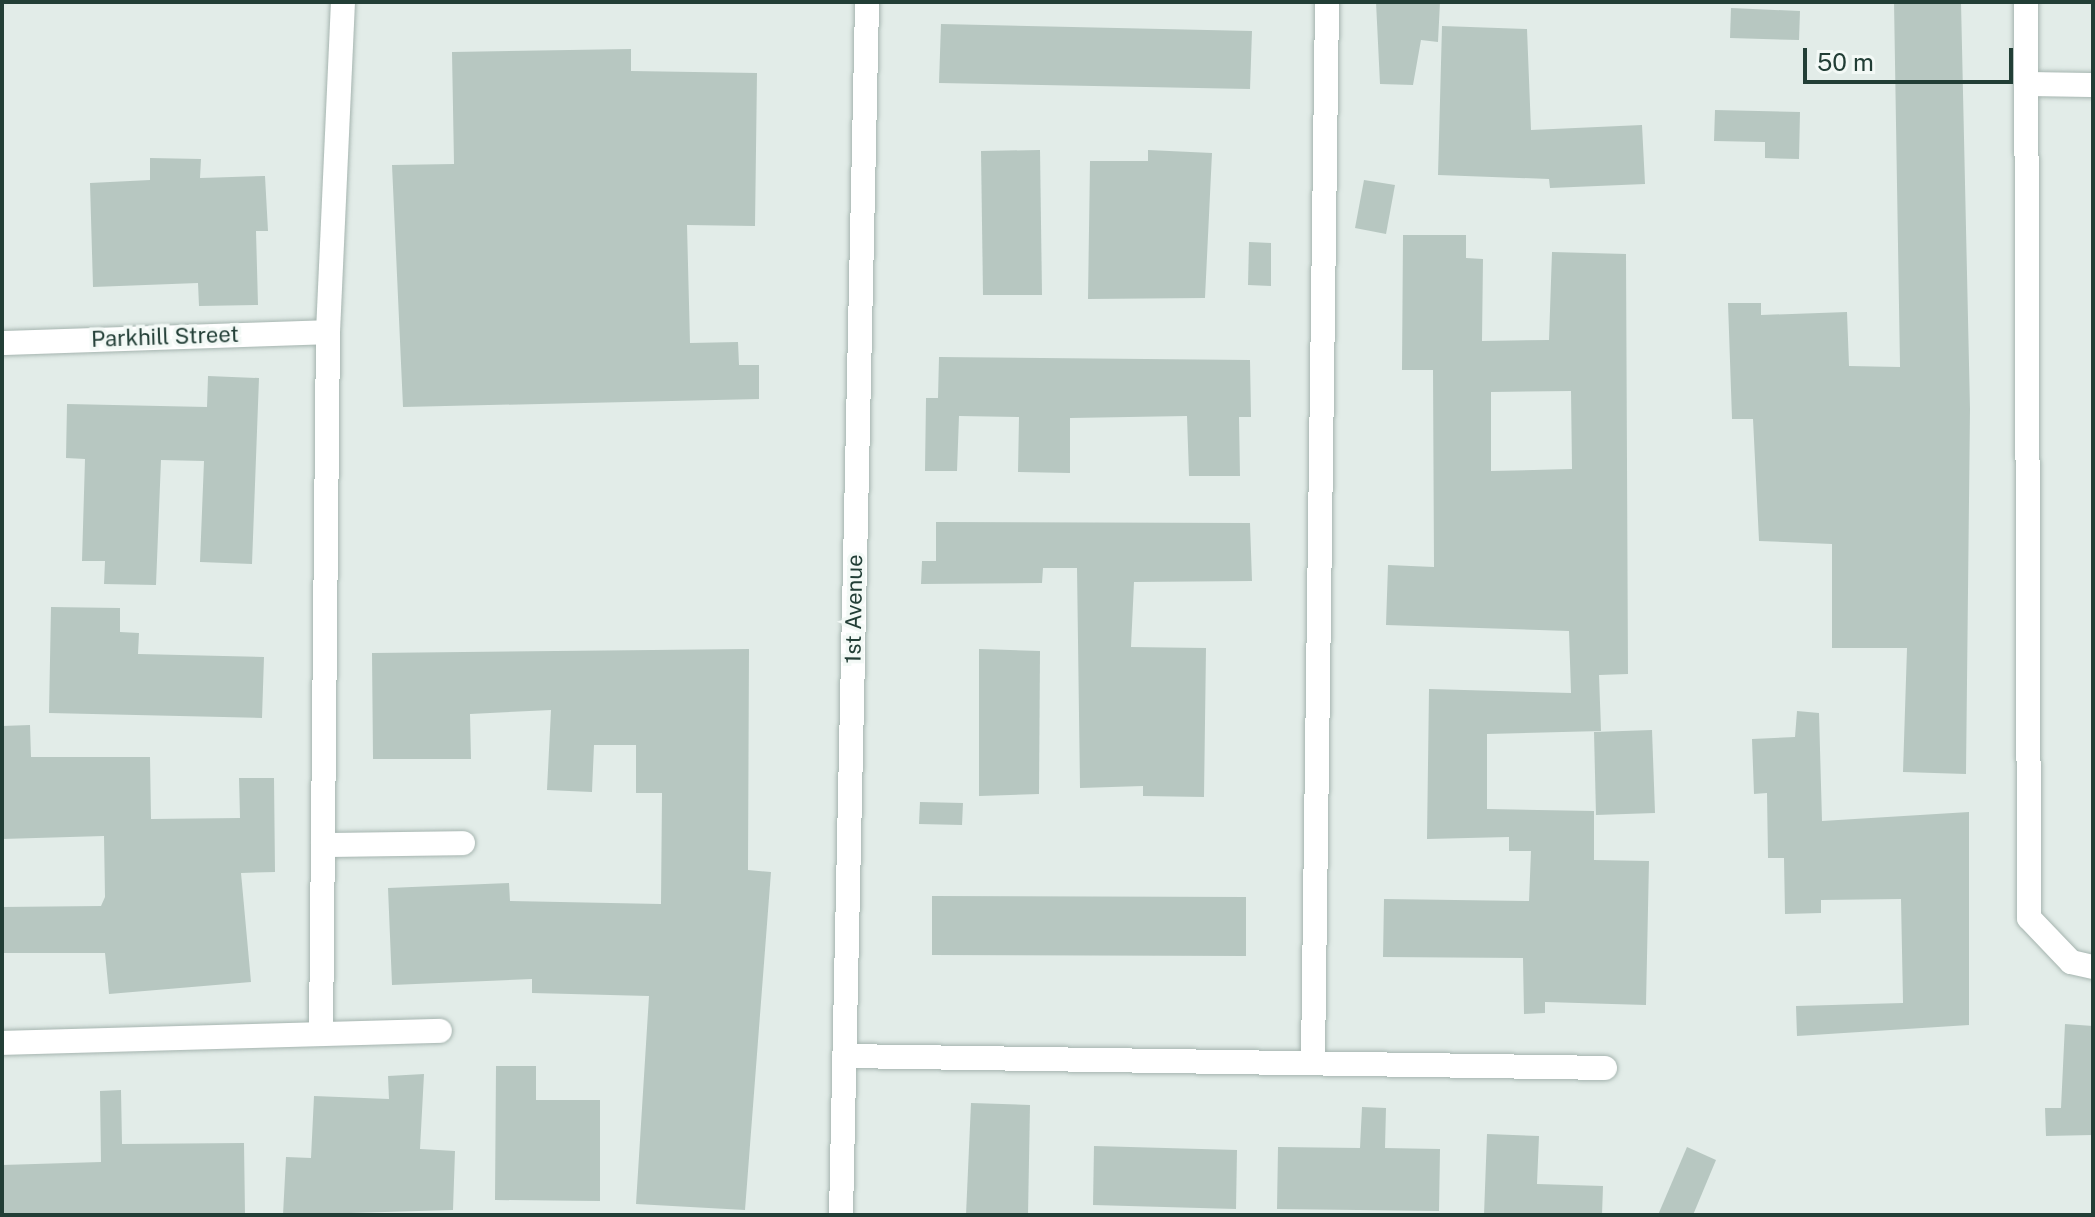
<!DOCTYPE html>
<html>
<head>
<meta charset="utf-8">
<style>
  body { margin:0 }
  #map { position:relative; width:2095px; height:1217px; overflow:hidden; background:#e2ece8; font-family:"Public Sans",sans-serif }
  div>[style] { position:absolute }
  .building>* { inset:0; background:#b7c7c1 }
  .roads { filter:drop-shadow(0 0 2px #a5b4af) drop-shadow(0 0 2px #a5b4af) }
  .minor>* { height:24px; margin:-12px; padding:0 12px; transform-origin:12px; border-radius:12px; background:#fff }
  .tertiary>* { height:24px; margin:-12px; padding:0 12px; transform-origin:12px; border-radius:12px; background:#fff }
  span { translate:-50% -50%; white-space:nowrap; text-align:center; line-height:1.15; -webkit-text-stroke:7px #f3f9f6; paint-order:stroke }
  .street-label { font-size:22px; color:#223e36 }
  .frame { position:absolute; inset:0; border:4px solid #223e36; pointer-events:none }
  .scale { position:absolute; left:1803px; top:48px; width:210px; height:36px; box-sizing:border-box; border:4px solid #223e36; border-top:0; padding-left:10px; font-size:24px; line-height:28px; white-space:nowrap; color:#223e36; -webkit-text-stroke:6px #f3f9f6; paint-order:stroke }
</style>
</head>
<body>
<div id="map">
  <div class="building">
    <i style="clip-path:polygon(1376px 2px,1440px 2px,1438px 42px,1421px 40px,1413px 85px,1380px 84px)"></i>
    <i style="clip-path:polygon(1894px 2px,1961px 2px,1970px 409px,1966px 774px,1903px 772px,1907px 648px,1832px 648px,1832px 544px,1759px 541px,1753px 419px,1732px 419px,1728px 303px,1761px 303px,1761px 315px,1847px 312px,1849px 366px,1900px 367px)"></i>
    <i style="clip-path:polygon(1731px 8px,1800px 11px,1799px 40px,1730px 38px)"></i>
    <i style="clip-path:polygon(941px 24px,1252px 31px,1250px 89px,939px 83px)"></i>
    <i style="clip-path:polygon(1442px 26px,1527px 29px,1531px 130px,1642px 125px,1645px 184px,1550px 188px,1549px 179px,1438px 175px)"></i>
    <i style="clip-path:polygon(631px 49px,631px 71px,757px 73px,755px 226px,687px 225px,690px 343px,738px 342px,739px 365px,759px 365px,759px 399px,403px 407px,392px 165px,454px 164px,452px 52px)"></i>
    <i style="clip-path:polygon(1715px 110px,1800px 112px,1799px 159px,1765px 158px,1765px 142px,1714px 141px)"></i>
    <i style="clip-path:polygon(1040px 150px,1042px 295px,983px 295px,981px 151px)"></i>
    <i style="clip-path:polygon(1148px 150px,1212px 153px,1205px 298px,1088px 299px,1090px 161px,1148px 161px)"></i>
    <i style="clip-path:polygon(150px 158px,201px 159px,200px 178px,265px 176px,268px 231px,256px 231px,258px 305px,199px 306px,198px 283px,93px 287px,90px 183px,150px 180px)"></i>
    <i style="clip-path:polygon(1364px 180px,1395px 185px,1386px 234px,1355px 228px)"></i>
    <i style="clip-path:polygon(evenodd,1403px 235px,1466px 235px,1466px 258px,1483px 259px,1482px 341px,1549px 340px,1552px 252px,1626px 254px,1628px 674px,1599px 675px,1601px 731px,1487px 734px,1487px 809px,1594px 811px,1594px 860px,1649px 861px,1646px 1005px,1545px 1002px,1545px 1013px,1524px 1014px,1523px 958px,1383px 957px,1384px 899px,1529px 901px,1531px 851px,1509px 851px,1509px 837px,1427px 839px,1429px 689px,1571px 693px,1569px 631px,1386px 625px,1388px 565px,1434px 567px,1433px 370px,1402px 370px,1403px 235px,1571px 391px,1572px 469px,1491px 471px,1491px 392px,1571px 391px)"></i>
    <i style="clip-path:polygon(1249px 242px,1271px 243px,1271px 286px,1248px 285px)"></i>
    <i style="clip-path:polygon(939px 357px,1250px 360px,1251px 417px,1239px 417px,1240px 476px,1189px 476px,1187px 416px,1070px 418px,1070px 473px,1018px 472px,1019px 417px,959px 416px,957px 471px,925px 471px,926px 398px,938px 398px)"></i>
    <i style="clip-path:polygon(208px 376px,259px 378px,252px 564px,200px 562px,204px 461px,161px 460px,156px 585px,104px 584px,105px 561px,82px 561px,85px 459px,66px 458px,67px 404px,207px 407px)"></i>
    <i style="clip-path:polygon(936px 522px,1250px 523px,1252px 581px,1134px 582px,1131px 647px,1206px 648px,1204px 797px,1143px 796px,1143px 786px,1080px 788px,1077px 568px,1043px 568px,1042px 583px,921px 584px,922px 561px,936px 561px)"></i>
    <i style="clip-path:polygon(51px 607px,120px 608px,120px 632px,139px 633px,138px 654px,264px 657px,262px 718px,49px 713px)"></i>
    <i style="clip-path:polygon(749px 649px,748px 870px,771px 872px,745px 1210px,636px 1204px,649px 996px,532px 993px,532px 979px,392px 985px,388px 888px,509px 883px,510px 901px,661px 904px,662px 793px,636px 793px,636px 745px,594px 745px,592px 792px,547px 790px,551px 710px,470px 714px,471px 759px,373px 759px,372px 653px)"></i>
    <i style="clip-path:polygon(979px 649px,1040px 651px,1039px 794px,979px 796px)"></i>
    <i style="clip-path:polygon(1797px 711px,1819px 713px,1822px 821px,1969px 812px,1969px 1025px,1797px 1036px,1796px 1006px,1903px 1003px,1901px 899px,1821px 900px,1821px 913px,1785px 914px,1784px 858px,1768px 858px,1767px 793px,1754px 794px,1752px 739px,1795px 737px)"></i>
    <i style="clip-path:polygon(30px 725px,31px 757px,150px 757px,151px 819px,240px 818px,239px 778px,274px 778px,275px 872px,241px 873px,251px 982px,109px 994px,105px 953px,2px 953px,2px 907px,101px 906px,105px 897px,104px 836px,2px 839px,2px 726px)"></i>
    <i style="clip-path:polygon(1652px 730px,1655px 813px,1596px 815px,1594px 732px)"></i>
    <i style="clip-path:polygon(920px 802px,963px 803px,962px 825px,919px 824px)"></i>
    <i style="clip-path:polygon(932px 896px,1246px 897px,1246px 956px,932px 955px)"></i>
    <i style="clip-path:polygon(2065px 1024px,2093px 1026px,2092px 1135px,2046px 1136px,2045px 1108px,2061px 1108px)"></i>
    <i style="clip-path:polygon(496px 1066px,536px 1066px,536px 1100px,600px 1100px,600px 1201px,495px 1200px)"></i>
    <i style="clip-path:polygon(424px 1074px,420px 1149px,455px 1151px,453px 1210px,283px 1215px,286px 1157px,311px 1158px,314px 1096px,389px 1099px,388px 1076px)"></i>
    <i style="clip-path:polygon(121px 1090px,122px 1144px,244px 1143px,245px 1215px,2px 1215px,2px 1165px,101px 1162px,100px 1091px)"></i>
    <i style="clip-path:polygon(971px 1103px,1030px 1105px,1028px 1215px,966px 1215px)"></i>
    <i style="clip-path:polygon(1362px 1107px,1386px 1108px,1385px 1148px,1440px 1149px,1439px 1211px,1277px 1209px,1278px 1147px,1360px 1148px)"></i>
    <i style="clip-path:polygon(1487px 1134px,1539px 1136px,1537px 1184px,1603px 1186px,1602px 1215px,1484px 1215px)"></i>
    <i style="clip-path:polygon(1094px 1146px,1237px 1150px,1236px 1209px,1093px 1205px)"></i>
    <i style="clip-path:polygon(1687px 1147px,1716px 1160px,1693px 1215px,1658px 1215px)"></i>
  </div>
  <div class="roads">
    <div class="minor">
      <i style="left:2026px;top:2px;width:916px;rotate:89.81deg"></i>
      <i style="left:2029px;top:918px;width:61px;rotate:46.3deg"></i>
      <i style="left:2071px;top:962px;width:23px;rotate:13deg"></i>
      <i style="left:2026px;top:84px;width:67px;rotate:0.9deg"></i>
      <i style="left:2px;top:343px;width:326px;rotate:-1.9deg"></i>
      <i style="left:323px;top:845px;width:140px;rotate:-0.8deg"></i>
      <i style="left:321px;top:1034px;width:702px;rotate:-89.43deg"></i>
      <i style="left:328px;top:332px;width:330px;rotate:-87.4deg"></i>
      <i style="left:2px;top:1043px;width:438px;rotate:-1.6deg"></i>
      <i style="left:845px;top:1056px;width:760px;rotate:0.9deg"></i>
      <i style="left:1313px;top:1059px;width:1057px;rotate:-89.24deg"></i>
    </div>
    <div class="tertiary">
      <i style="left:841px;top:1215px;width:1213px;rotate:-88.77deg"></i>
    </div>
  </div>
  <div class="street-label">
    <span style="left:165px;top:337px;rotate:-2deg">Parkhill Street</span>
    <span style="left:854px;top:609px;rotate:-89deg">1st Avenue</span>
  </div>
  <div class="frame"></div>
  <div class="scale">50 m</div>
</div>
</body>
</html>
